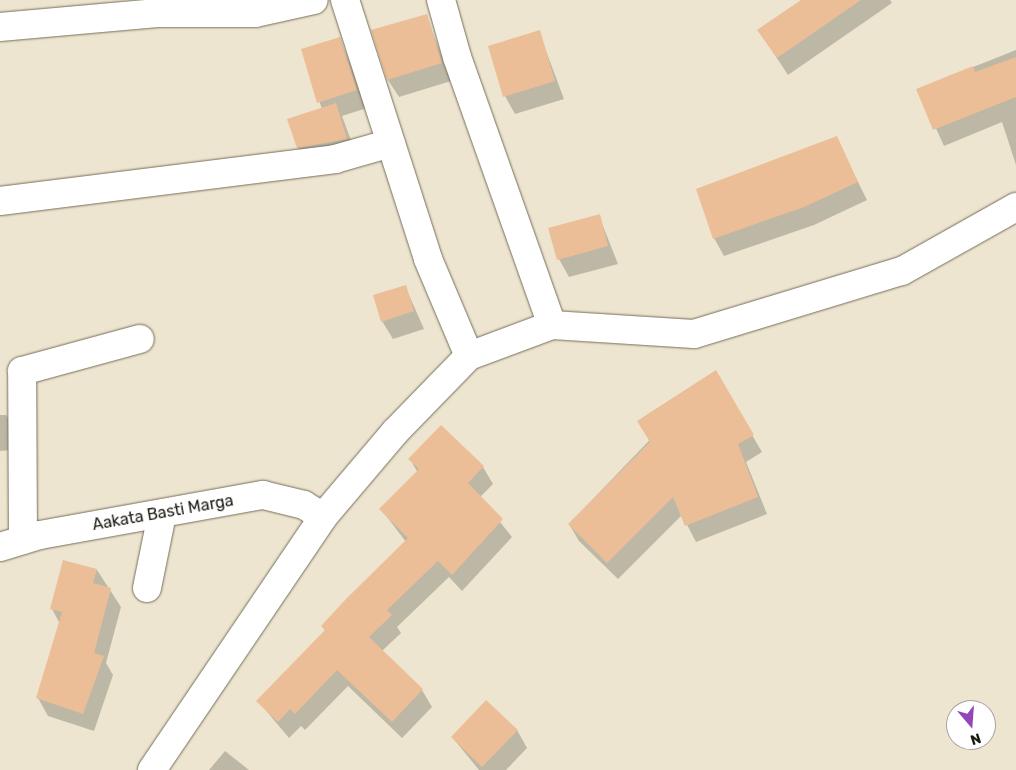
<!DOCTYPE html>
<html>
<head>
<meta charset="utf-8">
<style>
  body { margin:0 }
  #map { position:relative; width:1016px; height:770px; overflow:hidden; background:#ede5cf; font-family:Rubik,sans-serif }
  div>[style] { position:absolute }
  .shadow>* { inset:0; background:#0003 }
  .building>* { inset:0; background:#ebbe97 }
  .roads { filter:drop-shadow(0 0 1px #756e5b) drop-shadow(0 0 1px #756e5b) }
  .minor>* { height:28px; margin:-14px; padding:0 14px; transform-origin:14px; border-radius:14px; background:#fff }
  span { translate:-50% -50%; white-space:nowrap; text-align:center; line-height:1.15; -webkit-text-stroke:4.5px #fff; paint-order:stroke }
  .street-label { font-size:16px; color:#1c1911 }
  .north { position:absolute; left:946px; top:700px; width:50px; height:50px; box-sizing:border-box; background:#fff; border:1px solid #a4a3a0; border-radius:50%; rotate:162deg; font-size:14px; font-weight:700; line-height:20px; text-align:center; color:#1c1911 }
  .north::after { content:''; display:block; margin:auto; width:18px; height:22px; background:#9246b8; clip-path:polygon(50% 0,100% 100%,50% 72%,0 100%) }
</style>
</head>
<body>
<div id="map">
  <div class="shadow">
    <i style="clip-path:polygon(804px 0,890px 0,892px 3px,788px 75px,759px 31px)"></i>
    <i style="clip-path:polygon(426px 15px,451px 81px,399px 97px,388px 80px)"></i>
    <i style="clip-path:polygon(539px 32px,564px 99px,515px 114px,505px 96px)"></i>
    <i style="clip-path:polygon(340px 38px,367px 108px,342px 116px,357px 157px,308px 166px,298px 148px,322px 109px,302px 50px)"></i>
    <i style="clip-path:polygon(1016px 50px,1016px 165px,1002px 122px,944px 146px,918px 89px)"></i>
    <i style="clip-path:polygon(836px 138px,867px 200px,814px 225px,724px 256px,714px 238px)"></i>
    <i style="clip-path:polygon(599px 216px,618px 264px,569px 277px,559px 259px)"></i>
    <i style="clip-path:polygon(405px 286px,424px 329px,393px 339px,382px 321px)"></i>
    <i style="clip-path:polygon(715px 372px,762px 452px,746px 462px,767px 514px,696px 542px,682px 515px,618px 579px,579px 541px,569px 524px)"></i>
    <i style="clip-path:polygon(0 415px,6px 415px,11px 424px,11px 450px,0 451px)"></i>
    <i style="clip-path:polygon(441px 427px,483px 467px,493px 484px,480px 497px,512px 537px,462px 591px,449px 577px,397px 627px,401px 633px,382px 651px,422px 690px,432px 707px,402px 738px,348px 686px,305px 730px,301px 726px,289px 738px,258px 701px,325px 631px,322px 626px,406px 542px,381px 509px,418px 473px,410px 459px)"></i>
    <i style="clip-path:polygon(97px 570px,121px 607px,106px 663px,113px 675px,94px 731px,48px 716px,38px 698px,60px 624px,52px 609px)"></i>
    <i style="clip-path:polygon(517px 730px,527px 748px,506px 770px,479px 770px,452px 737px)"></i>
    <i style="clip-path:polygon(225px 751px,249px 770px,209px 770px)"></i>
  </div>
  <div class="building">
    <i style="clip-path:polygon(801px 0,861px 0,777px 58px,757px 30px)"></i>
    <i style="clip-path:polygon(427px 14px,442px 63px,387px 80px,371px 30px)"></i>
    <i style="clip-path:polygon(540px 30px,555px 81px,503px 97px,488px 46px)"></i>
    <i style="clip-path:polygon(340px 37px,357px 90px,317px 103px,301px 49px)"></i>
    <i style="clip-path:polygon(1016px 57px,1016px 97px,933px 130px,916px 89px,973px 66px,975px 72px)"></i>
    <i style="clip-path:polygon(336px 103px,347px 139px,297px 148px,287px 119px)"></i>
    <i style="clip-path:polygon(837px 136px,858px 182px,804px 207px,713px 239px,696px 189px)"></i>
    <i style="clip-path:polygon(600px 214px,608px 246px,557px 260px,548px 228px)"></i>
    <i style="clip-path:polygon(406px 285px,414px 311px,381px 322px,373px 295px)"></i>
    <i style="clip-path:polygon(716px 370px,754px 435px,738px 444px,758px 497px,685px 526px,673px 497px,607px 563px,568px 524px,650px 442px,637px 421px)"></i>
    <i style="clip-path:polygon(441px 425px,484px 466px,468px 483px,503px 519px,452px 575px,438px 561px,387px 610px,392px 615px,369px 637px,423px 689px,392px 722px,337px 670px,295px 714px,290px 709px,278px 722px,256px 701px,325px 630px,321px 626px,346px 599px,408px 538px,379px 509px,419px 469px,408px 459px)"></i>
    <i style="clip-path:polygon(63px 560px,97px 569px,93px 583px,111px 588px,94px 653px,104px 656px,83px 714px,36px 698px,62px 612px,50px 609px)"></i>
    <i style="clip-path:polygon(486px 700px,518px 730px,482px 767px,451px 737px)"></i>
  </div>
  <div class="roads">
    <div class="minor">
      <i style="left:345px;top:0;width:272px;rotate:72.2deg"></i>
      <i style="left:428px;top:259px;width:105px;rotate:67.1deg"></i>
      <i style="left:441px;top:0;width:59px;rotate:74.3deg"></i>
      <i style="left:457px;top:57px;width:284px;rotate:70.5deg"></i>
      <i style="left:0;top:27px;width:158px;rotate:-5.1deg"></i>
      <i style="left:157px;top:13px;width:98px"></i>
      <i style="left:255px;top:13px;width:60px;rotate:-12.4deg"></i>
      <i style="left:0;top:201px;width:338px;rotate:-7.1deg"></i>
      <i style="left:335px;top:159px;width:58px;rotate:-15.9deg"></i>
      <i style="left:23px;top:540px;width:169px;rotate:-90.3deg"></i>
      <i style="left:22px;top:371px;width:122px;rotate:-15.2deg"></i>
      <i style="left:0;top:547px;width:42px;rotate:-16.7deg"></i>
      <i style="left:40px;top:535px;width:227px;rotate:-10.2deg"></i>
      <i style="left:263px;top:495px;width:42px;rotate:13.7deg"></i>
      <i style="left:304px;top:505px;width:22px;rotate:32deg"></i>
      <i style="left:147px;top:588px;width:76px;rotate:-78.5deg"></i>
      <i style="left:152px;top:770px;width:305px;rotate:-55.9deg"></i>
      <i style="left:323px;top:517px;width:111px;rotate:-49.7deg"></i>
      <i style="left:395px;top:432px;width:106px;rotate:-45.8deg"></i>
      <i style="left:469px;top:356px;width:89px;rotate:-20.5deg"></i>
      <i style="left:552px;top:325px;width:142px;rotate:3.6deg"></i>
      <i style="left:694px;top:334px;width:217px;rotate:-16.9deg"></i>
      <i style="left:902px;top:271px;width:131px;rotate:-29.3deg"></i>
    </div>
  </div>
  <div class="street-label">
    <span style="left:163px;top:513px;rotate:-10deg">Aakata Basti Marga</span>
  </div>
  <div class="north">N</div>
</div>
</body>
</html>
